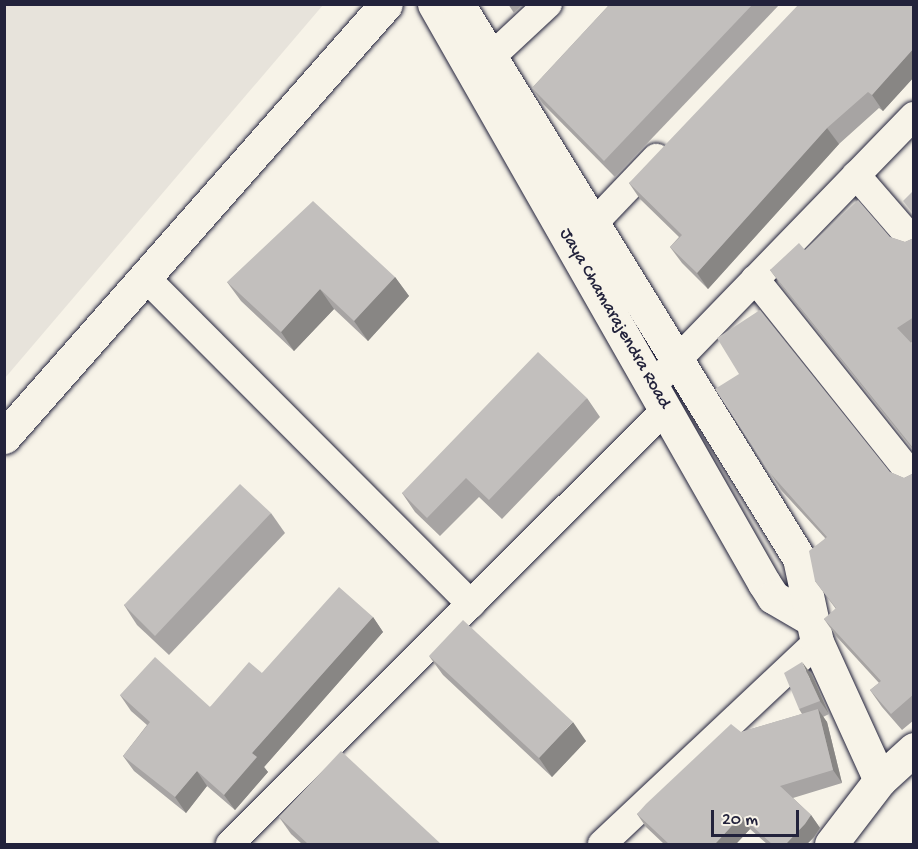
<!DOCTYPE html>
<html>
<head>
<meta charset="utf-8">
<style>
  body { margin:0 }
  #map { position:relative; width:918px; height:849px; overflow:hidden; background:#f7f3e8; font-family:"Gochi Hand",sans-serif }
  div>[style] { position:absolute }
  .built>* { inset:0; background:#e7e3db }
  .roads { filter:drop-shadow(0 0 2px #22223b) drop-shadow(0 0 2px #22223b) }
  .street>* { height:28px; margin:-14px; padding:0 14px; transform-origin:14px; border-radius:14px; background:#f7f3e8 }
  .secondary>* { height:33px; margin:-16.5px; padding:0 16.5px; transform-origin:16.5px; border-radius:16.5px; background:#f7f3e8 }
  .wall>* { inset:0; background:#a7a4a3 }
  .shaded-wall>* { inset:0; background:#888684 }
  .building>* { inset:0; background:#c2bfbd }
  span { translate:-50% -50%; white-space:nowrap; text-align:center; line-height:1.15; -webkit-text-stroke:4.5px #f7f3e8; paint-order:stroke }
  .street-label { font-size:18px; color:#22223b }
  .frame { position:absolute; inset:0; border:6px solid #22223b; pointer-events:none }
  .scale { position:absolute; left:711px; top:810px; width:88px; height:27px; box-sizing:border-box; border:3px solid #22223b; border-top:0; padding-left:8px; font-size:18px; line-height:21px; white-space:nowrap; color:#22223b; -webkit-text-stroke:4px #f7f3e8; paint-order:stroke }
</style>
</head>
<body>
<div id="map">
  <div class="built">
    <i style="clip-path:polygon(5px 4px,323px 5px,5px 378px,4px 5px)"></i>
  </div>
  <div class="roads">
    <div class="street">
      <i style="left:474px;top:73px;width:101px;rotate:-43deg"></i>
      <i style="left:856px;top:175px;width:89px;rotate:49.1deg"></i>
      <i style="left:592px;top:225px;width:93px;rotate:-46.3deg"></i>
      <i style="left:145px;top:277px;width:462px;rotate:45.1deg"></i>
      <i style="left:755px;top:279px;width:255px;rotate:51.4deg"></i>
      <i style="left:652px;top:386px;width:376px;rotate:-45.9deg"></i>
      <i style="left:230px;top:844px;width:616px;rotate:-44.93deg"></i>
      <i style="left:602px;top:844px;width:295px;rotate:-43.2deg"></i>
    </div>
    <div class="secondary">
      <i style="left:434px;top:4px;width:666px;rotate:60.32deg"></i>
      <i style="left:764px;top:583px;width:17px;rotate:57deg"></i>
      <i style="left:773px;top:597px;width:42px;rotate:30.3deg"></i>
      <i style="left:458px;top:4px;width:651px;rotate:58.39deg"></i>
      <i style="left:799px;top:558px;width:86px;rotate:77.9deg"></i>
      <i style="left:817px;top:642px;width:152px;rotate:65.5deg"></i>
      <i style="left:4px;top:437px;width:577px;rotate:-48.58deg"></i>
      <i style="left:831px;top:844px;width:81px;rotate:-52.6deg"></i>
      <i style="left:880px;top:780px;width:46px;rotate:-42.4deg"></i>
    </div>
  </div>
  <div class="wall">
    <i style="clip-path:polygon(508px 4px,523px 4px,514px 13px)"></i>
    <i style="clip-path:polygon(610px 4px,780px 4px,615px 177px,543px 104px,532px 88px)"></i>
    <i style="clip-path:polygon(914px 4px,914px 77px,883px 111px,879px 108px,839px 144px,708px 289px,682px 263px,670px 247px,679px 237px,640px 199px,629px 183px)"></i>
    <i style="clip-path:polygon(890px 237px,905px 242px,914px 238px,914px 341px,911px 343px,914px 346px,914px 451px,782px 286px,770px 270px,805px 250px)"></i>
    <i style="clip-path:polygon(395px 277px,409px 296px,368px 341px,334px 309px,294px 351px,241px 301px,227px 282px)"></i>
    <i style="clip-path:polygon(587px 398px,600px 417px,502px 519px,479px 497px,440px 536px,415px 512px,402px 493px)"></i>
    <i style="clip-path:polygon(890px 472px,904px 478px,914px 473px,914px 720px,902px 730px,882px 707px,870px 690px,879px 683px,836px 636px,824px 619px,836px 609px,815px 581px,825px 538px,781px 490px,770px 473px)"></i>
    <i style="clip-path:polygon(271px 513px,285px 533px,169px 655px,137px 625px,124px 605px)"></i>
    <i style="clip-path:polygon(373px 617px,383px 632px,264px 767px,268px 772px,235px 810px,207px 786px,186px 813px,134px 771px,123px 756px,147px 725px,131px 711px,120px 695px,210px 707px,262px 673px)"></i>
    <i style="clip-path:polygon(429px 656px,586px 741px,552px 777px,443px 675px)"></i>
    <i style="clip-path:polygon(812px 675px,829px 714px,823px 717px,827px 722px,842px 783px,793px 798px,811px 815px,820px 828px,814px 837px,807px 844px,767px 844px,750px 829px,736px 844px,664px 844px,646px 827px,637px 814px,741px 732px,802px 714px,799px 709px)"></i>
    <i style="clip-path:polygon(279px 817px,441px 844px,302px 844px,291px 834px)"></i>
  </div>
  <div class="shaded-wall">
    <i style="clip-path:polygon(914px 48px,914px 77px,883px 111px,872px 95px)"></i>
    <i style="clip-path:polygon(827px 128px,839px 144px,708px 289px,697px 273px)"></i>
    <i style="clip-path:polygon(395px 277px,409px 296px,368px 341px,354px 321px)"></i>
    <i style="clip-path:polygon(320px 289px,334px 309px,294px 351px,281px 332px)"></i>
    <i style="clip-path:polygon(373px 617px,383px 632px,264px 767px,268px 772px,235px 810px,224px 795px,252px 753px)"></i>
    <i style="clip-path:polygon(802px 662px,812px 675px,829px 714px,820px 701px)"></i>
    <i style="clip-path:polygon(818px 709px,827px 722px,842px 783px,833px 770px)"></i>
    <i style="clip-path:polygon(573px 722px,586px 741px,552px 777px,539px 758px)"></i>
    <i style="clip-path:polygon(197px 771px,207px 786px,186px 813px,175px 797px)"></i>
    <i style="clip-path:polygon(811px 815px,820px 828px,814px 837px,807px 844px,786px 844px)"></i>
    <i style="clip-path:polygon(741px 816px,750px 829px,736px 844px,715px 844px)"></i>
  </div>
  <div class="building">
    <i style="clip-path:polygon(610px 4px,753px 4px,604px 161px,532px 88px)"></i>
    <i style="clip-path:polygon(799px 4px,914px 4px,914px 48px,872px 95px,868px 92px,827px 128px,697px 273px,670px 247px,682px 235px,629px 183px)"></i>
    <i style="clip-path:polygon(914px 190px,914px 215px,903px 201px)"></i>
    <i style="clip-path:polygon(858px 200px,890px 237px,905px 242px,914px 238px,914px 317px,897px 328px,914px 346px,914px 449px,770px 270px,799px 243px,805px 250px)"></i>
    <i style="clip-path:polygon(313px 201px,395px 277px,354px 321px,320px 289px,281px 332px,227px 282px)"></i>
    <i style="clip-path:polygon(760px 310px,890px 472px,904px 478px,914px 473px,914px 694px,891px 714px,870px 690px,881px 681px,824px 619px,836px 608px,815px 581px,809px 551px,827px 537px,770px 473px,715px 389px,739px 374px,717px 338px)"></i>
    <i style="clip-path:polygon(538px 352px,587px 398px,489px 500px,466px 478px,427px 518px,402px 493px)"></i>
    <i style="clip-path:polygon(240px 484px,271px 513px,155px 636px,124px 605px)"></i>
    <i style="clip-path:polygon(339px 587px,373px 617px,252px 753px,257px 757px,224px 795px,197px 771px,175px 797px,123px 756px,150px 722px,120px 695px,155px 657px,210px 707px,249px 662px,262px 673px)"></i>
    <i style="clip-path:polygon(463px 620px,573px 722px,539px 758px,429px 656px)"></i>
    <i style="clip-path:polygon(802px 662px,820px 701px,799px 709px,784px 673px)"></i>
    <i style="clip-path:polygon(818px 709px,833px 770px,780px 786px,811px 815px,805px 824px,786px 844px,772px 844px,741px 816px,715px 844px,669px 844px,637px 814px,646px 804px,731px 724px,741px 732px)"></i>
    <i style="clip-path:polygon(341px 751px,441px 844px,308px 844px,279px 817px)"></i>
  </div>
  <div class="street-label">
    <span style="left:614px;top:319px;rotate:60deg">Jaya Chamarajendra Road</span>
  </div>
  <div class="frame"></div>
  <div class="scale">20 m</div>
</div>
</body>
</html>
